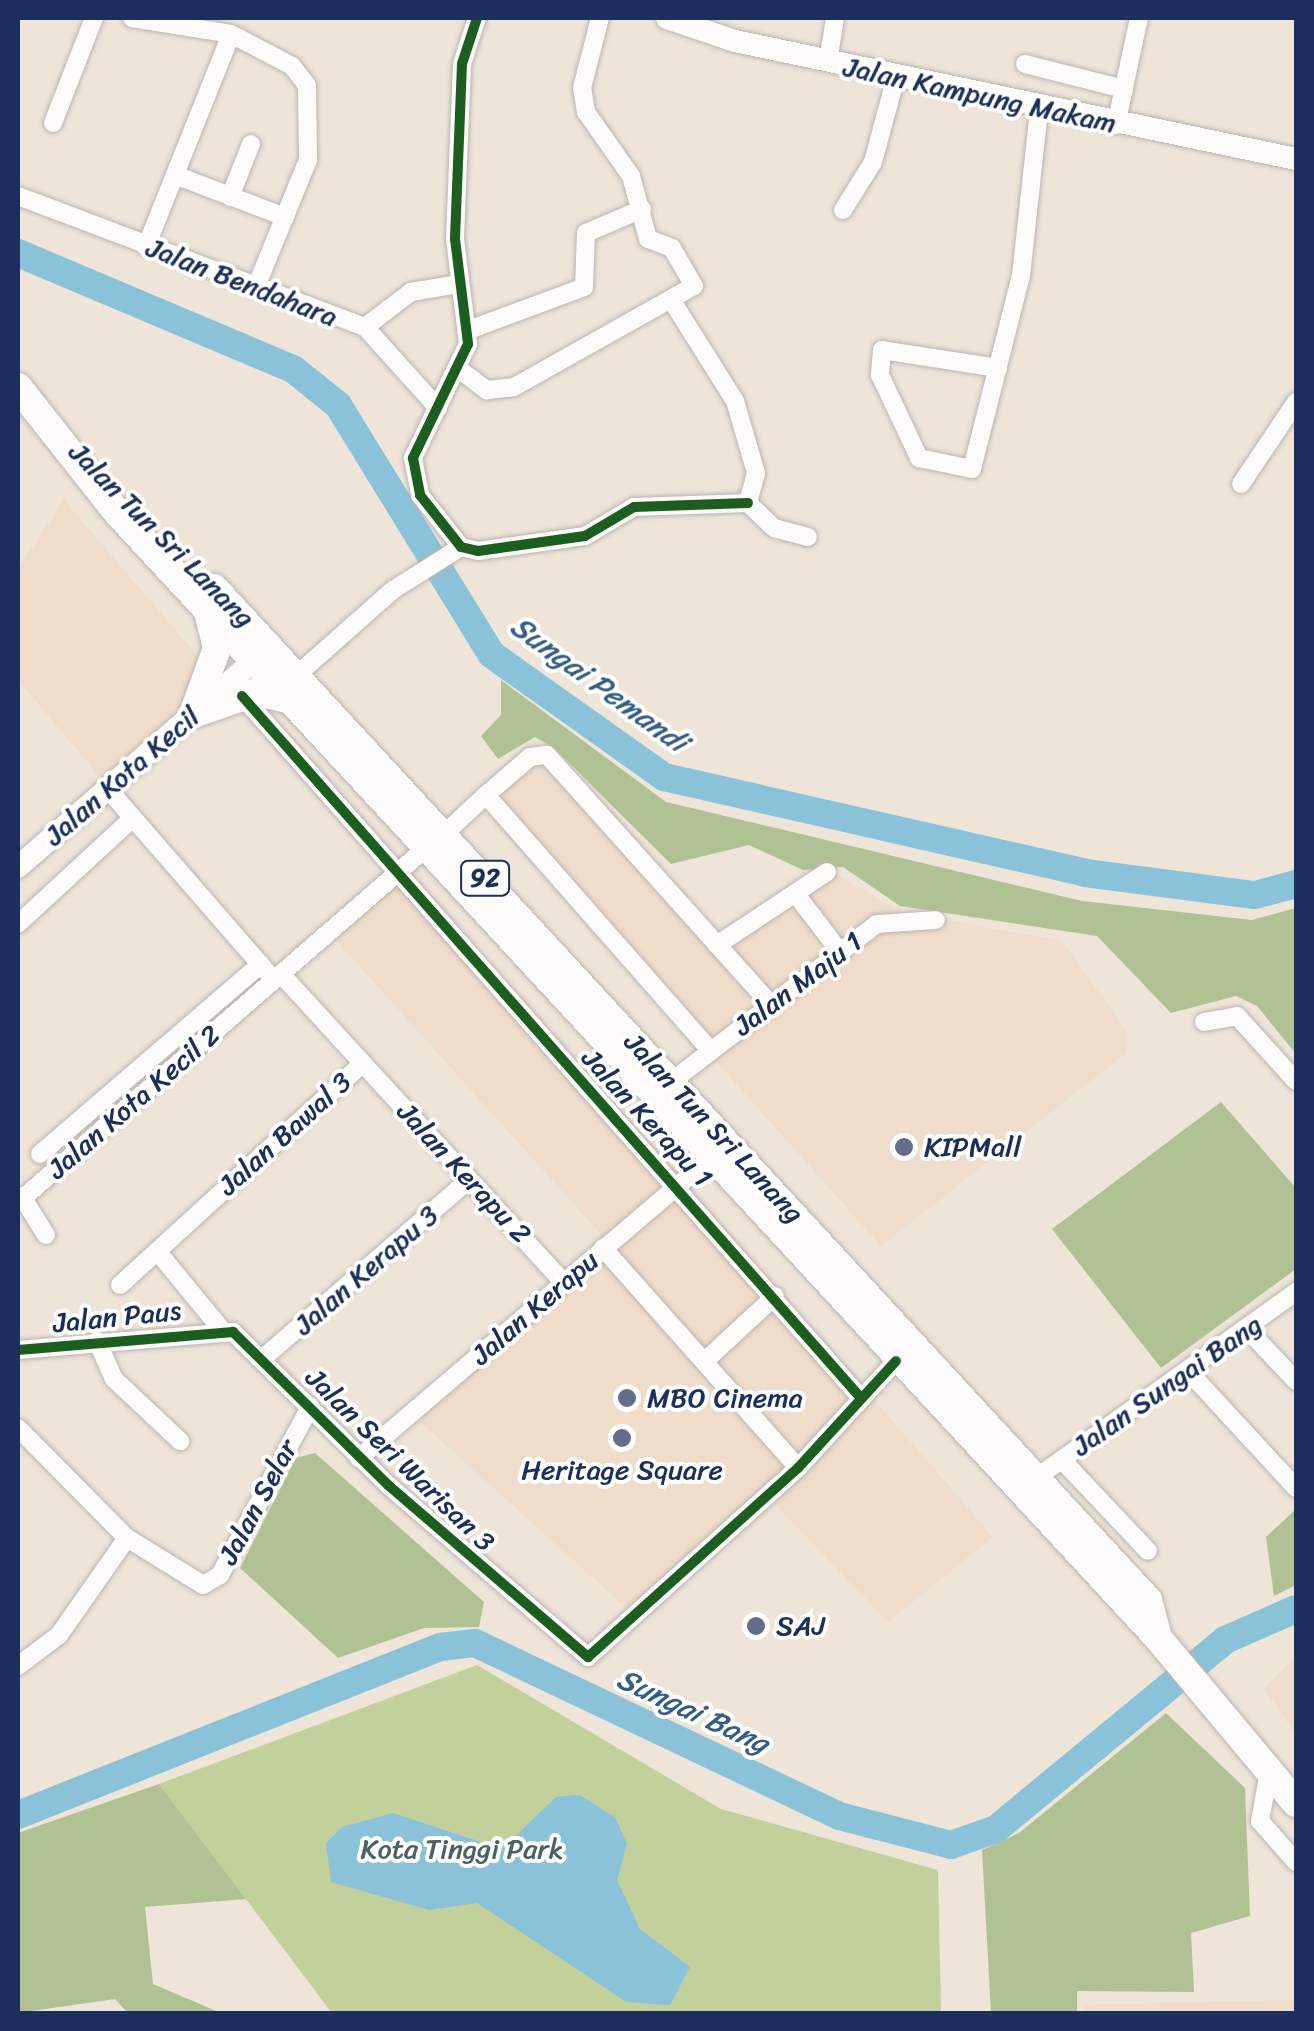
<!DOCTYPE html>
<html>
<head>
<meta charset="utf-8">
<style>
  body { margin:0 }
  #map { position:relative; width:1314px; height:2031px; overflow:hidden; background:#eee4d8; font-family:Sriracha,sans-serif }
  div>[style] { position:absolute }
  .built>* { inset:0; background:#f0dcca }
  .green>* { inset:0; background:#c2d09b }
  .forest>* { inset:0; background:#b0c294 }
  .water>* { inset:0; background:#89c2d9 }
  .river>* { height:28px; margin:-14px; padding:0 14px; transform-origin:14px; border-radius:14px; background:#89c2d9 }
  .roads { filter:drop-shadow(0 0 2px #b9b5b2) drop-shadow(0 0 2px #b9b5b2) }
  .minor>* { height:18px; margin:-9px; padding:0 9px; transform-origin:9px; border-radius:9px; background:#fcfbf9 }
  .tertiary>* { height:22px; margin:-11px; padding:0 11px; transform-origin:11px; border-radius:11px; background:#fcfbf9 }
  .primary>* { height:28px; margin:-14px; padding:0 14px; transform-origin:14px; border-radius:14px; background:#fcfbf9 }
  .cycleway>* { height:10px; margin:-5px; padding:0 5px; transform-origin:5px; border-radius:5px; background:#1b5e20 }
  .dots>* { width:28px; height:28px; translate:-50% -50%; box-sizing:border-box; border:5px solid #fff; border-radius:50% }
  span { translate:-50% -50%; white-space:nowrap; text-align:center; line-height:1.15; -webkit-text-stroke:8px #fff; paint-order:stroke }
  .shield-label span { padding:2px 8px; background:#fff; border:2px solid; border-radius:8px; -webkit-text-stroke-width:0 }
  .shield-label { font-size:25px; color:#1b2f5e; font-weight:700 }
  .street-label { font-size:28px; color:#1b2f5e }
  .poi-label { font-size:28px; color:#1b2f5e }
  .left { translate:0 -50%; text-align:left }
  .park-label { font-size:28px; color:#496262 }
  .water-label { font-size:30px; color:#325d89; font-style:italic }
  .frame { position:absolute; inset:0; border:20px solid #1b2f5e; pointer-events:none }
</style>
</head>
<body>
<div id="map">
  <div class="built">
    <i style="clip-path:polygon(64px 500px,207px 667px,181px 710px,101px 778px,18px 680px,18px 569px)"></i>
    <i style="clip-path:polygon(530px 749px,718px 937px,824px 867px,902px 912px,1062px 941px,1125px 1029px,1126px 1053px,881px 1246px,478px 795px)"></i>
    <i style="clip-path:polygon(394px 865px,679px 1174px,993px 1537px,888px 1622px,772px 1501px,642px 1622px,407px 1410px,605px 1239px,325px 928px)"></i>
    <i style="clip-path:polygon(1296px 1656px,1296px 1735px,1264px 1688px)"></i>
    <i style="clip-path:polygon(1296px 2000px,1296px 2013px,1083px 2013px,1083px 2005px)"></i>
  </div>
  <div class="green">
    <i style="clip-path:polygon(477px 1665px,721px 1809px,938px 1870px,941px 2013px,332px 2013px,159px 1784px)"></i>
  </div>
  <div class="forest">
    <i style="clip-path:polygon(501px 680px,666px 802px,1082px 901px,1252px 920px,1296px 908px,1296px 1054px,1257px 1006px,1236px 996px,1171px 1013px,1097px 936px,900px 906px,843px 867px,803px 870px,749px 845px,671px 864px,553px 747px,535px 737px,498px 759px,481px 736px,501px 715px)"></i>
    <i style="clip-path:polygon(1221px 1102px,1296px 1188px,1296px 1269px,1161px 1368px,1052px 1229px)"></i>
    <i style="clip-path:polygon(315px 1453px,484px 1602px,479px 1627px,424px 1628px,338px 1658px,240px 1568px,296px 1458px)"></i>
    <i style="clip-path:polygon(1296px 1509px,1296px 1585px,1274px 1596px,1266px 1537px)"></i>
    <i style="clip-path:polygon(1166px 1713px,1245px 1788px,1250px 1916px,1191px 1933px,1194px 1992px,1077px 1991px,1077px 2013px,991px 2013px,982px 1850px,1019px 1833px)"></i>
    <i style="clip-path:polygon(159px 1784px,246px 1899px,145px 1907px,153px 1984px,221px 2013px,128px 2013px,115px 1999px,18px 2013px,18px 1833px)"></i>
  </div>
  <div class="water">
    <i style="clip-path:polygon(579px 1795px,615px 1817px,627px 1844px,617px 1880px,640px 1929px,690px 1967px,670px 2005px,626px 2002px,477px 1903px,429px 1910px,331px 1882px,326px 1843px,342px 1827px,393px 1813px,502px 1849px,556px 1797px)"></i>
  </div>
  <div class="river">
    <i style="left:18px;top:253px;width:298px;rotate:22.9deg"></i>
    <i style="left:293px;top:369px;width:58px;rotate:38.7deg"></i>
    <i style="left:338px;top:405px;width:292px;rotate:58.4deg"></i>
    <i style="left:491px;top:654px;width:212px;rotate:35.4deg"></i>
    <i style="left:664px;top:777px;width:432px;rotate:12.8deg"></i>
    <i style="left:1085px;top:873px;width:171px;rotate:7.4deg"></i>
    <i style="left:1255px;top:895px;width:42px;rotate:-15deg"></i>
    <i style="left:18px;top:1815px;width:455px;rotate:-21.7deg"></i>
    <i style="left:441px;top:1647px;width:34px;rotate:-7deg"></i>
    <i style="left:475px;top:1643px;width:403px;rotate:25.4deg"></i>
    <i style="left:839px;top:1816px;width:116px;rotate:14.5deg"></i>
    <i style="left:951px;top:1845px;width:48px;rotate:-19.6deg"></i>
    <i style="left:996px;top:1829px;width:297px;rotate:-39.5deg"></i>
    <i style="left:1225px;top:1640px;width:77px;rotate:-23.6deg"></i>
  </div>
  <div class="roads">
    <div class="minor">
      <i style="left:132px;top:18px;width:100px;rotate:9.2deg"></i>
      <i style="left:231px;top:34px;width:69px;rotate:27.7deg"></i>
      <i style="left:292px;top:66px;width:24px;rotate:52deg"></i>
      <i style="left:307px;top:85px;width:75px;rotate:89.2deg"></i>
      <i style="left:308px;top:160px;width:139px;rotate:112.3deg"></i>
      <i style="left:477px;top:18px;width:48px;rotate:108.1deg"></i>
      <i style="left:462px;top:64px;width:175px;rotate:92.3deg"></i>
      <i style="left:455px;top:239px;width:106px;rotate:82.9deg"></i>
      <i style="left:468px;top:344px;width:127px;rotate:115.8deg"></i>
      <i style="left:413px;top:458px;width:38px;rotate:79deg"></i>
      <i style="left:420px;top:495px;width:66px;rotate:51.7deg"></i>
      <i style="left:461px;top:547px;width:17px;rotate:13deg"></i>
      <i style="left:478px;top:551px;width:108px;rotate:-8deg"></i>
      <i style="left:585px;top:536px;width:57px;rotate:-30.6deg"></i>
      <i style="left:634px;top:507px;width:114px;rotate:-2deg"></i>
      <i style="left:828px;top:62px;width:45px;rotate:-81deg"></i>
      <i style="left:1025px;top:64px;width:102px;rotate:14.2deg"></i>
      <i style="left:53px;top:123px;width:113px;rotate:-68.7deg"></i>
      <i style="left:1116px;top:125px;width:109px;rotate:-77.9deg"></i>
      <i style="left:175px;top:175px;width:118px;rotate:20.9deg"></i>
      <i style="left:18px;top:196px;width:371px;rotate:20.7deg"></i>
      <i style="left:365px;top:327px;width:109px;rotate:48deg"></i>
      <i style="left:230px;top:197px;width:57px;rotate:-68.4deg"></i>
      <i style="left:843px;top:210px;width:57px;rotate:-58deg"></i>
      <i style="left:873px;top:162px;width:88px;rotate:-74.9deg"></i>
      <i style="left:146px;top:247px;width:229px;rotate:-68.2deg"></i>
      <i style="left:672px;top:301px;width:118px;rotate:57.8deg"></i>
      <i style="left:735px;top:401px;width:75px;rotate:73.7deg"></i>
      <i style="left:756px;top:473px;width:31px;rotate:105deg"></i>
      <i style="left:365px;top:327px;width:58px;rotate:-37.3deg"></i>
      <i style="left:411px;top:292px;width:49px;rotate:-9.5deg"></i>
      <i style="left:466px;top:331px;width:126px;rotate:-20.4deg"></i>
      <i style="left:584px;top:287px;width:54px;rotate:-87.9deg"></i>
      <i style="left:586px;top:233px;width:61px;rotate:-23.2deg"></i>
      <i style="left:998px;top:368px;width:117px;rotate:-171.2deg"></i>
      <i style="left:882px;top:350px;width:25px;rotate:95deg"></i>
      <i style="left:880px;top:375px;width:92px;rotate:64.8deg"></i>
      <i style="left:919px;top:458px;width:54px;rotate:11.7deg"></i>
      <i style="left:972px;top:469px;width:199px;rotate:-75.8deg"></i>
      <i style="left:1021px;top:276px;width:168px;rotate:-83.8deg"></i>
      <i style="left:460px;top:370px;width:34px;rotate:37deg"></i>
      <i style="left:487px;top:390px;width:27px;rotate:-6deg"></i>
      <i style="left:514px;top:387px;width:206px;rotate:-29.3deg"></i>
      <i style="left:694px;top:286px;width:44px;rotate:-120.1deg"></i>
      <i style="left:672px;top:248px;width:26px;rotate:-159deg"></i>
      <i style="left:648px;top:239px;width:65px;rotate:-105.1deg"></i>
      <i style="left:631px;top:176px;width:78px;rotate:-125.1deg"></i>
      <i style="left:586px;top:112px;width:24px;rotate:-99deg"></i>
      <i style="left:582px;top:88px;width:72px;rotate:-75.6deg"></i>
      <i style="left:1241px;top:484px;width:99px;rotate:-56.1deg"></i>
      <i style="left:748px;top:503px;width:36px;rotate:44deg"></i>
      <i style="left:774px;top:528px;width:35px;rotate:15deg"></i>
      <i style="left:298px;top:674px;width:127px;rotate:-41.5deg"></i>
      <i style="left:393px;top:590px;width:80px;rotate:-32.3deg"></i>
      <i style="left:242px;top:696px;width:936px;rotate:48.6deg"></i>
      <i style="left:107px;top:788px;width:244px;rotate:49deg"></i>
      <i style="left:486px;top:795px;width:58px;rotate:-40.8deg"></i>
      <i style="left:530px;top:757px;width:17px;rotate:-7deg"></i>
      <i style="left:547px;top:755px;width:336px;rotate:48.1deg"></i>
      <i style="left:444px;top:834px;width:57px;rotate:-42.9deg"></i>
      <i style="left:486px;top:795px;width:341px;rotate:48.7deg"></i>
      <i style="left:795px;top:893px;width:74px;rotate:52.7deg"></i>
      <i style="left:18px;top:924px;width:156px;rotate:-42.7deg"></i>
      <i style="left:717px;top:945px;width:132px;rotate:-33.6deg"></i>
      <i style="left:281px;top:974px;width:419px;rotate:47.5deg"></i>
      <i style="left:1204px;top:1022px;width:34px;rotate:-10deg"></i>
      <i style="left:1237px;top:1016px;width:88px;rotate:47.8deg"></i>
      <i style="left:663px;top:1088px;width:270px;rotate:-37.5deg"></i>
      <i style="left:877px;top:924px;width:59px;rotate:-3.9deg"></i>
      <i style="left:40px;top:1154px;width:291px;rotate:-40.7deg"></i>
      <i style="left:46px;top:1235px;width:44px;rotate:-121.9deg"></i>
      <i style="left:23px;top:1198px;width:535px;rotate:-40.98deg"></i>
      <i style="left:603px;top:1248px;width:294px;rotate:48.4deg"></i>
      <i style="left:157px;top:1251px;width:101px;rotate:50.6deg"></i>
      <i style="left:120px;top:1285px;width:328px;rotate:-42.4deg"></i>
      <i style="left:1247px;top:1329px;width:71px;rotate:46.7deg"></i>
      <i style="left:97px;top:1341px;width:42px;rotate:65.9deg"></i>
      <i style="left:114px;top:1379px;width:91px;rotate:43.2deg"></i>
      <i style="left:18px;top:1350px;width:216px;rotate:-4.8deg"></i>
      <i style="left:233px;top:1332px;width:218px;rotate:44.6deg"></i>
      <i style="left:388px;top:1485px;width:264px;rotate:40.7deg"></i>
      <i style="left:588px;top:1657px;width:283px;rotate:-42deg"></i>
      <i style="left:798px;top:1468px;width:145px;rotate:-47.5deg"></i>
      <i style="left:262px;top:1359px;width:274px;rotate:-40.9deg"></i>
      <i style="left:706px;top:1360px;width:94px;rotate:-42.8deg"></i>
      <i style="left:1189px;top:1372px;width:158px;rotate:47.3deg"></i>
      <i style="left:18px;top:1428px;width:155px;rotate:45.3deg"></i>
      <i style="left:127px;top:1538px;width:89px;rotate:31.7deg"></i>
      <i style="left:203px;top:1585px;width:20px;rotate:-30deg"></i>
      <i style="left:220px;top:1575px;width:191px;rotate:-61.8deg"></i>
      <i style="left:359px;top:1458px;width:462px;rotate:-40.5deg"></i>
      <i style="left:1062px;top:1460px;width:125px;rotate:46.6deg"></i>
      <i style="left:1036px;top:1478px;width:320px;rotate:-35.6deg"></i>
      <i style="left:18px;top:1666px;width:51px;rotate:-37.1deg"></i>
      <i style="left:59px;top:1635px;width:118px;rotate:-55deg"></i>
      <i style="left:1269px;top:1772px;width:50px;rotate:100.4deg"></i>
      <i style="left:1260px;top:1821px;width:55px;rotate:48.7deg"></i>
    </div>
    <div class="tertiary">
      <i style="left:667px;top:18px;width:72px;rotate:18.7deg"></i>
      <i style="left:735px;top:41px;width:573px;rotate:11.88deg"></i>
      <i style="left:18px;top:867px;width:328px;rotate:-41.2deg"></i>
    </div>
    <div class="primary">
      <i style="left:18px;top:387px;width:157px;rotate:51.7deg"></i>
      <i style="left:115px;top:510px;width:1536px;rotate:47.24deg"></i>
      <i style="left:1158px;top:1638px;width:215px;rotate:50.1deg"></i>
      <i style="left:214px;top:588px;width:1377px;rotate:47.3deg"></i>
      <i style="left:1148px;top:1600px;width:39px;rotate:75deg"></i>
      <i style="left:193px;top:714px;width:70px;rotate:-70deg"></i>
      <i style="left:217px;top:648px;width:38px;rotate:-104deg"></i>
      <i style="left:193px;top:714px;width:68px;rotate:-19deg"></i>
      <i style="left:257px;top:692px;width:35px;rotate:13deg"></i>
    </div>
  </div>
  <div class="cycleway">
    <i style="left:477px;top:18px;width:48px;rotate:108.1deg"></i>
    <i style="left:462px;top:64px;width:175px;rotate:92.3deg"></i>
    <i style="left:455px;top:239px;width:106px;rotate:82.9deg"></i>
    <i style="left:468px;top:344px;width:127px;rotate:115.8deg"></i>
    <i style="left:413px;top:458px;width:38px;rotate:79deg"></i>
    <i style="left:420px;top:495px;width:66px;rotate:51.7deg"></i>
    <i style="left:461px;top:547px;width:17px;rotate:13deg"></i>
    <i style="left:478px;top:551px;width:108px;rotate:-8deg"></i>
    <i style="left:585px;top:536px;width:57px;rotate:-30.6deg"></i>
    <i style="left:634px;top:507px;width:114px;rotate:-2deg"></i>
    <i style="left:242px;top:696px;width:936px;rotate:48.6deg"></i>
    <i style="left:18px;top:1350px;width:216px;rotate:-4.8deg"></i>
    <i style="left:233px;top:1332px;width:218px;rotate:44.6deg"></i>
    <i style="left:388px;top:1485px;width:264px;rotate:40.7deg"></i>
    <i style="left:588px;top:1657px;width:283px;rotate:-42deg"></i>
    <i style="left:798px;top:1468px;width:145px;rotate:-47.5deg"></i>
  </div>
  <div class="dots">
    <i style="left:904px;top:1147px;background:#656e89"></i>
    <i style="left:627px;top:1398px;background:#656e89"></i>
    <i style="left:622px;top:1438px;background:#656e89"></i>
    <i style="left:756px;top:1626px;background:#656e89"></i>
  </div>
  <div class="shield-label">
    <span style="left:485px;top:878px">92</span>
  </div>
  <div class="street-label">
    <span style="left:980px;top:95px;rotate:12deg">Jalan Kampung Makam</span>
    <span style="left:242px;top:282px;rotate:21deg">Jalan Bendahara</span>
    <span style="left:162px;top:535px;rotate:45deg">Jalan Tun Sri Lanang</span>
    <span style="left:122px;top:776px;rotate:-41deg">Jalan Kota Kecil</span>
    <span style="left:798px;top:984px;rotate:-37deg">Jalan Maju 1</span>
    <span style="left:134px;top:1102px;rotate:-41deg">Jalan Kota Kecil 2</span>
    <span style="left:647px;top:1118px;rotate:47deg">Jalan Kerapu 1</span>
    <span style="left:714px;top:1128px;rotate:47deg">Jalan Tun Sri Lanang</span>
    <span style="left:285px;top:1134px;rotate:-42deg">Jalan Bawal 3</span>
    <span style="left:464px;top:1173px;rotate:47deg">Jalan Kerapu 2</span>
    <span style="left:366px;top:1270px;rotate:-41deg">Jalan Kerapu 3</span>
    <span style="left:535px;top:1308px;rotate:-41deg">Jalan Kerapu</span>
    <span style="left:117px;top:1317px;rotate:-6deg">Jalan Paus</span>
    <span style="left:1167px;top:1385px;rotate:-35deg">Jalan Sungai Bang</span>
    <span style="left:400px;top:1460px;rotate:44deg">Jalan Seri Warisan 3</span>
    <span style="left:258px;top:1502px;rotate:-62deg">Jalan Selar</span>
  </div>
  <div class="poi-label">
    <span class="left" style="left:924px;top:1147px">KIPMall</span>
    <span class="left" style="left:647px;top:1398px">MBO Cinema</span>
    <span style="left:622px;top:1470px">Heritage Square</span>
    <span class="left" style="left:776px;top:1626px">SAJ</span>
  </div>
  <div class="park-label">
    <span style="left:462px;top:1849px">Kota Tinggi Park</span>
  </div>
  <div class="water-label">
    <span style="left:599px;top:684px;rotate:36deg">Sungai Pemandi</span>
    <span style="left:693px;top:1711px;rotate:25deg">Sungai Bang</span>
  </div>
  <div class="frame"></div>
</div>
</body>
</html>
